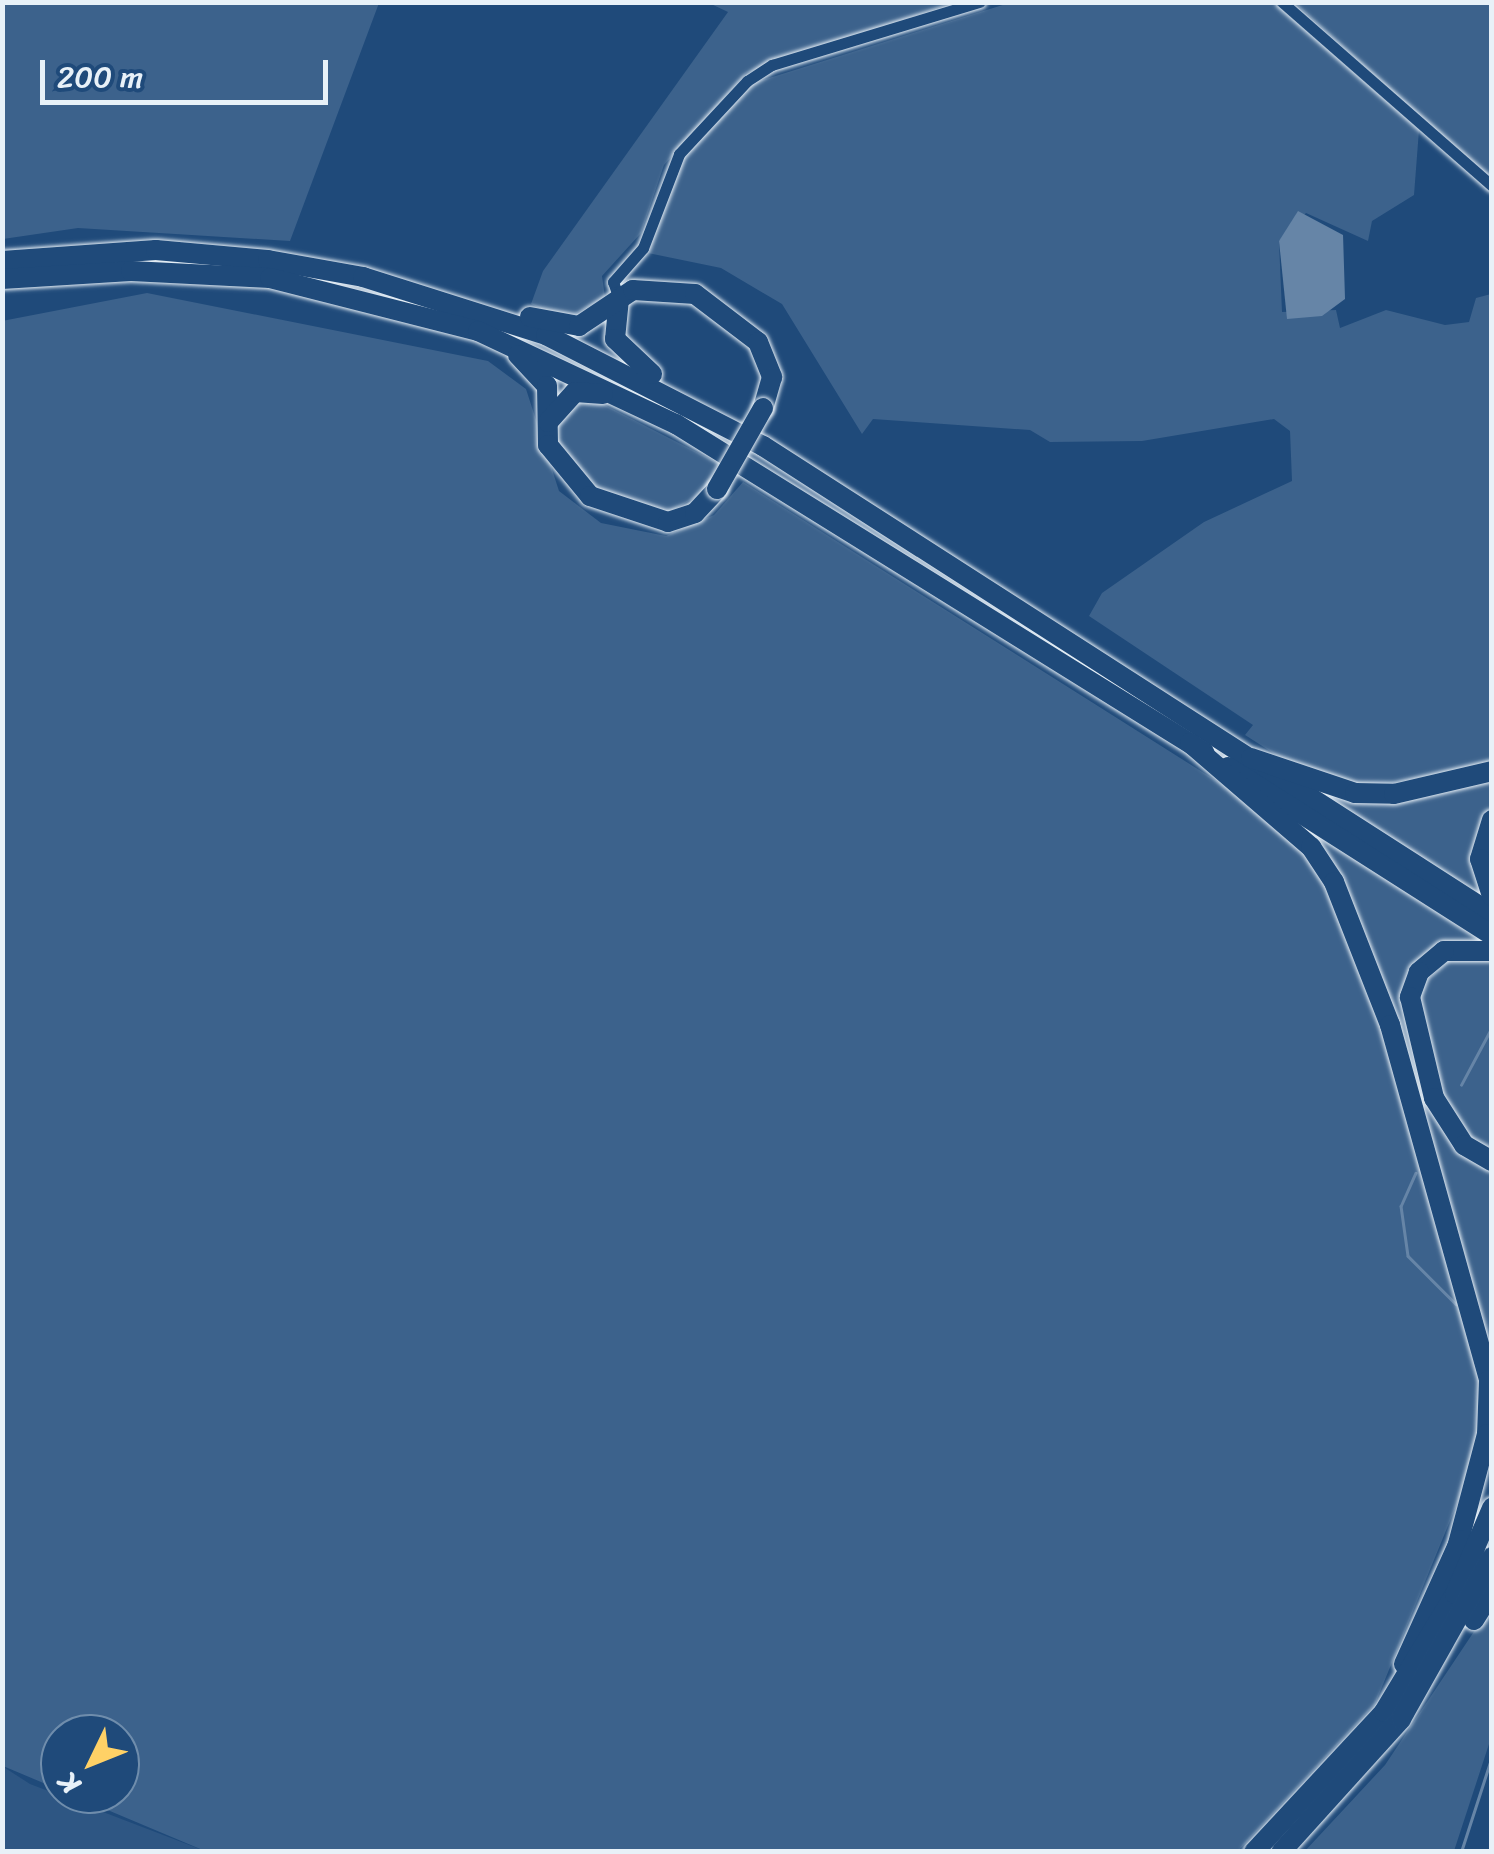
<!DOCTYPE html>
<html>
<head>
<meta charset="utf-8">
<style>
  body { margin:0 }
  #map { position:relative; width:1494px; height:1854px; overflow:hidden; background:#1f4a7a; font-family:Sriracha,sans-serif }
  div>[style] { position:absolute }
  .built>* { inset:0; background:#2e5683 }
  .green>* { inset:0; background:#3c628c }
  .water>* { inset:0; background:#6685a7 }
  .stream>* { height:2.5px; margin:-1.25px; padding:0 1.25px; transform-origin:1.25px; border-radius:1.25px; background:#6685a7 }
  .roads { filter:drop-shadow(0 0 2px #e8f1f8) drop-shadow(0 0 2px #e8f1f8) }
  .minor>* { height:11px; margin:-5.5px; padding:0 5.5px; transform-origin:5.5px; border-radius:5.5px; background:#1f4a7a }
  .trunk>* { height:20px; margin:-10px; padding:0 10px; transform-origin:10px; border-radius:10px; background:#1f4a7a }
  .motorway>* { height:20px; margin:-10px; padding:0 10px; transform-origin:10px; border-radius:10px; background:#1f4a7a }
  .bridges { filter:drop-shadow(0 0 2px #e8f1f8) drop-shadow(0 0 2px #e8f1f8) }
  .trunk-bridge>* { height:20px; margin:-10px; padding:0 10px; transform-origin:10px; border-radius:10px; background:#1f4a7a }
  span { translate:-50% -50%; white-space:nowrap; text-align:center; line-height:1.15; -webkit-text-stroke:8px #1f4a7a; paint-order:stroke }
  .frame { position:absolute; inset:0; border:5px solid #e8f1f8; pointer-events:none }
  .north { position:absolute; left:40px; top:1714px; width:100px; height:100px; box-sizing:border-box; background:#1f4a7a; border:2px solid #6f8dac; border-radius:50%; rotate:227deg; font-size:28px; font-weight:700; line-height:40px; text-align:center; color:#e8f1f8 }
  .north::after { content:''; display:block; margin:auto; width:35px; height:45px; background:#ffd166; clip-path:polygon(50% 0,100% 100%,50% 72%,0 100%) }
  .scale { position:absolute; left:40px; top:60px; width:288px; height:45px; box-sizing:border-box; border:5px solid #e8f1f8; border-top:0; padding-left:12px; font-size:30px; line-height:35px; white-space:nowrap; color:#e8f1f8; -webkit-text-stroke:8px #1f4a7a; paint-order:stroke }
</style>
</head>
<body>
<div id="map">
  <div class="built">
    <i style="clip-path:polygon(2px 1766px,30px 1784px,205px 1851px,3px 1851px)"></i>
  </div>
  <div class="green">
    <i style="clip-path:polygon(2px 3px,3px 2px,379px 3px,290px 241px,78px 228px,3px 239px)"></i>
    <i style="clip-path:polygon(709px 3px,952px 3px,746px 73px,664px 165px,641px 233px,602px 276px,605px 297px,566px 319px,531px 304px,543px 271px,728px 12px)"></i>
    <i style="clip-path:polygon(1009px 3px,1274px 3px,1419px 130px,1414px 195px,1372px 221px,1368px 241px,1306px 213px,1279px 241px,1282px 312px,1336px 310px,1340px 328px,1386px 310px,1445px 325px,1469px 322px,1476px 298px,1491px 294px,1491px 764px,1362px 788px,1298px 769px,1245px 735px,1253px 725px,1089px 616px,1102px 593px,1204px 522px,1292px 481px,1290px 431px,1274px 419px,1142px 441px,1050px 442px,1030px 430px,873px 419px,862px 434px,782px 304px,721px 268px,648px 253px,685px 155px,753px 83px)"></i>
    <i style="clip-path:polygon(1295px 3px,1491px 3px,1491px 179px,1481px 172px)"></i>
    <i style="clip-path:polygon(evenodd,147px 293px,488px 361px,526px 389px,559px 491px,601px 523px,666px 536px,714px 515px,743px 482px,1280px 821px,1333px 895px,1405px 1088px,1484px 1393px,1479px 1450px,1375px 1704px,1238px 1851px,205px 1851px,3px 1766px,2px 321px,147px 293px,60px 1734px,120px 1734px,120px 1794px,60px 1794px,60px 1734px)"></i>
    <i style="clip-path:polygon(587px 396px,720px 464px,707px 491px,665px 514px,603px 494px,559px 447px,555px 427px)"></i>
    <i style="clip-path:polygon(1491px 777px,1491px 807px,1472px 858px,1486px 899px,1320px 793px)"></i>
    <i style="clip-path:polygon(1318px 836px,1482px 940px,1437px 947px,1402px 1005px,1436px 1120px,1459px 1153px,1491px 1168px,1491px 1378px,1413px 1081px,1312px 840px)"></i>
    <i style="clip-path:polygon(1454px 956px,1491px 956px,1491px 1152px,1468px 1137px,1441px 1091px,1420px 1012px,1422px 985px)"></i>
    <i style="clip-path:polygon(1491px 1606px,1491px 1738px,1454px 1851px,1304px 1852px,1385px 1765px)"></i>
  </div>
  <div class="water">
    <i style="clip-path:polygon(1298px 211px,1343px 235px,1345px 299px,1322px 316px,1287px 319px,1279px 241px)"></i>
  </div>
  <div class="stream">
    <i style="left:1461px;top:1085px;width:66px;rotate:-61.9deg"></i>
    <i style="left:1416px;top:1173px;width:36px;rotate:114deg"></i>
    <i style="left:1401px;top:1206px;width:50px;rotate:82deg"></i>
    <i style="left:1408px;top:1256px;width:68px;rotate:45deg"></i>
    <i style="left:1461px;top:1852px;width:101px;rotate:-72.1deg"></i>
  </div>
  <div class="roads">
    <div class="minor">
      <i style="left:1282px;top:2px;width:279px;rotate:41.2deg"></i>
      <i style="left:619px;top:299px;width:18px;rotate:-109deg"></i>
      <i style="left:613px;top:282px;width:45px;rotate:-48.6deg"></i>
      <i style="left:643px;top:248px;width:101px;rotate:-69deg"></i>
      <i style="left:679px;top:154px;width:100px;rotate:-47deg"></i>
      <i style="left:747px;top:81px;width:30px;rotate:-33deg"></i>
      <i style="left:772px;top:65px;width:217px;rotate:-16.9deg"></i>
    </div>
    <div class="trunk">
      <i style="left:2px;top:261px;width:154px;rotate:-4.1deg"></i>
      <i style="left:156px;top:250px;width:112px;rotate:5.1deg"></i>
      <i style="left:268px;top:260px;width:97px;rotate:10.1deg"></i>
      <i style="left:363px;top:277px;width:192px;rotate:17.6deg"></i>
      <i style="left:546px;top:335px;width:244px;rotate:27.1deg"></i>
      <i style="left:763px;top:446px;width:866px;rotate:32.7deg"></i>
      <i style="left:2px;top:279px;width:129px;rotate:-3.5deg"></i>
      <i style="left:131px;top:271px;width:139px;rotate:2.9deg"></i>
      <i style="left:270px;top:278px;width:215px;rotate:14.3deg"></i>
      <i style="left:478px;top:331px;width:219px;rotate:25.2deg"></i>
      <i style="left:676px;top:424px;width:622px;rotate:31.85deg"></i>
      <i style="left:619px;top:299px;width:40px;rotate:95.7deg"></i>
      <i style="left:615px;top:339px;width:51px;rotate:43.4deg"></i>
      <i style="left:530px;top:317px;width:50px;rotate:10.4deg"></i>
      <i style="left:579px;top:326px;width:65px;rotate:-33.7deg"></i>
      <i style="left:633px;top:290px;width:62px;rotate:3.7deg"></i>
      <i style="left:695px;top:294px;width:79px;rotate:37.3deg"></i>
      <i style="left:758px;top:342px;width:38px;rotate:68deg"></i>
      <i style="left:772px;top:377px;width:32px;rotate:106deg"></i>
      <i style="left:518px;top:355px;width:42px;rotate:46.9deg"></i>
      <i style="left:547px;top:386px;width:59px;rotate:89deg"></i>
      <i style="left:548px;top:445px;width:66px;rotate:50.5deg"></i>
      <i style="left:590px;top:496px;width:82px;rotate:18.4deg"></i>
      <i style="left:668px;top:522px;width:28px;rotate:-18deg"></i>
      <i style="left:695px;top:513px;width:33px;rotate:-47deg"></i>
      <i style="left:548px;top:422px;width:40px;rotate:-48deg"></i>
      <i style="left:575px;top:392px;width:28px;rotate:4deg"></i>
      <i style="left:1228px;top:767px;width:313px;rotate:32.5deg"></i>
    </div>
    <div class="motorway">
      <i style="left:1190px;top:743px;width:160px;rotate:40.7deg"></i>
      <i style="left:1311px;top:847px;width:42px;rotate:56.7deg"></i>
      <i style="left:1334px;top:882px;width:154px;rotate:68.6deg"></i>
      <i style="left:1390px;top:1025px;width:369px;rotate:74.4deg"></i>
      <i style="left:1489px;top:1380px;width:54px;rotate:92.1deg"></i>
      <i style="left:1487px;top:1434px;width:121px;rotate:104.8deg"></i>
      <i style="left:1251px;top:758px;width:110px;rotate:18.6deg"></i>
      <i style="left:1355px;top:793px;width:39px;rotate:1deg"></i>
      <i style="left:1394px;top:794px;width:101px;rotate:-13.2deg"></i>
      <i style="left:1492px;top:820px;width:41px;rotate:107.1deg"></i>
      <i style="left:1480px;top:859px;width:39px;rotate:72deg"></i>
      <i style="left:1492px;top:951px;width:48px;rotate:180deg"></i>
      <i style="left:1444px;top:951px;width:33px;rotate:140deg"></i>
      <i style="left:1419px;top:972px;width:27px;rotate:110deg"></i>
      <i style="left:1410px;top:997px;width:104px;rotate:76.6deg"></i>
      <i style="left:1434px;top:1098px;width:56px;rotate:57.4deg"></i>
      <i style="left:1464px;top:1145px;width:32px;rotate:30deg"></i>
      <i style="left:1474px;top:1620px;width:34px;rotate:-58deg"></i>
      <i style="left:1404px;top:1664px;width:136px;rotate:-65.7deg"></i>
      <i style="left:1254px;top:1852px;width:191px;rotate:-47.1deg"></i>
      <i style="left:1384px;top:1712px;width:138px;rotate:-59deg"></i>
      <i style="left:1455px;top:1594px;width:94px;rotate:-66.7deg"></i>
      <i style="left:1281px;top:1852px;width:179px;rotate:-47.9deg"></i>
      <i style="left:1401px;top:1719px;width:186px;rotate:-60.7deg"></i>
    </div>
  </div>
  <div class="bridges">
    <div class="trunk-bridge">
      <i style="left:717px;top:489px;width:93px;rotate:-60.4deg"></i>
    </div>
  </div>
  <div class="frame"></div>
  <div class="north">K</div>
  <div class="scale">200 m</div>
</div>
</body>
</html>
